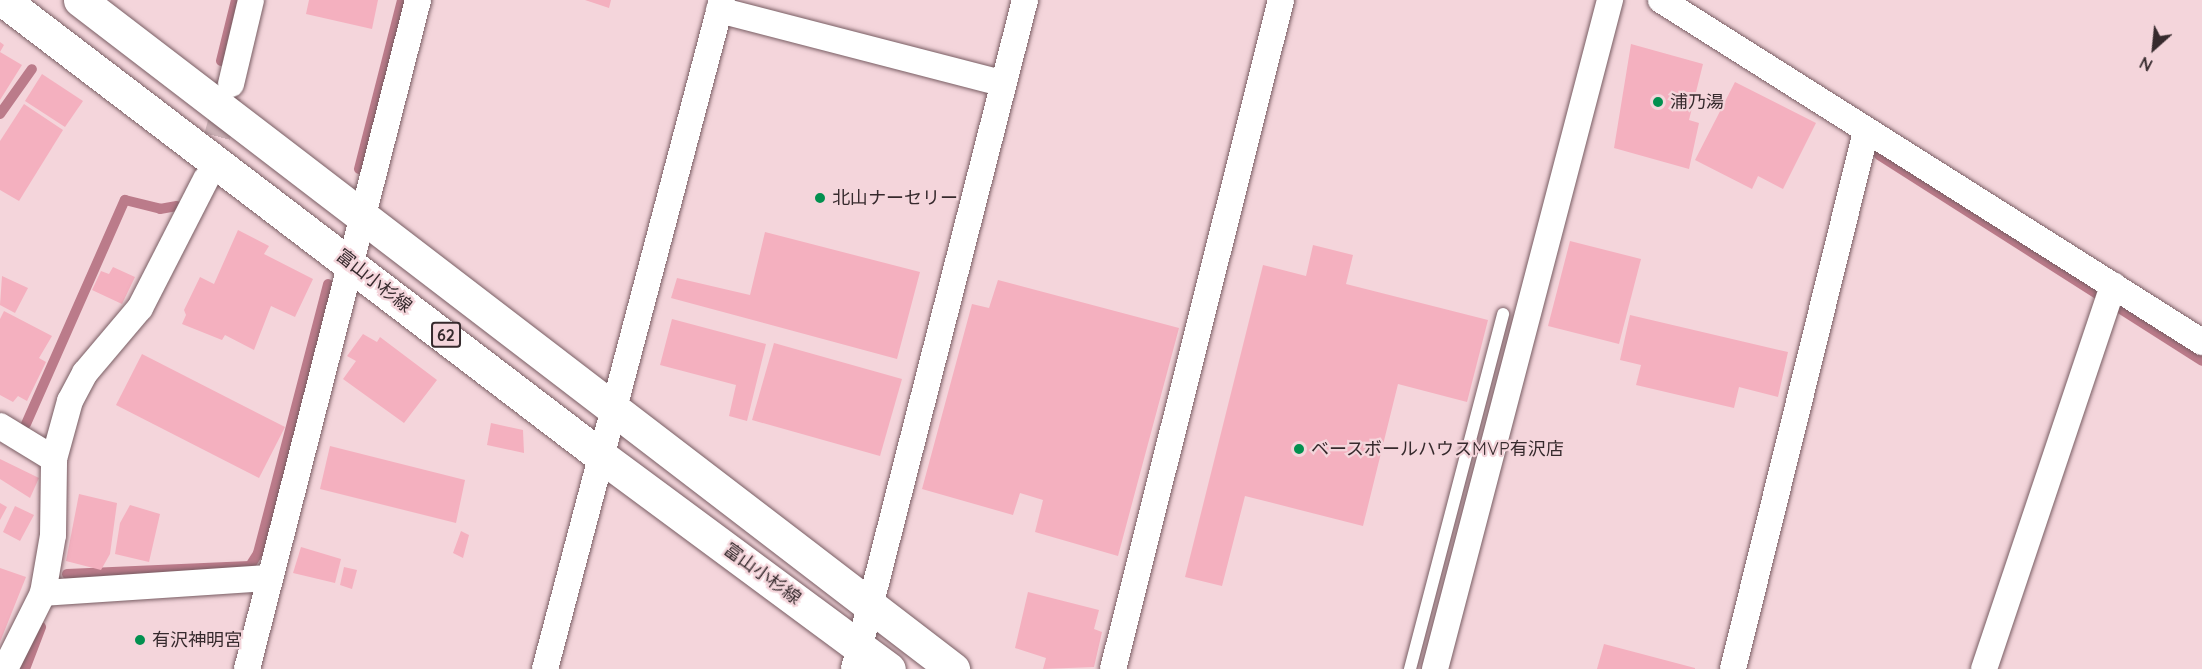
<!DOCTYPE html>
<html>
<head>
<meta charset="utf-8">
<style>
  body { margin:0 }
  #map { position:relative; width:2202px; height:669px; overflow:hidden; background:#f4d5db; font-family:Quicksand,"Noto Sans JP",sans-serif }
  div>[style] { position:absolute }
  .stream>* { height:10px; margin:-5px; padding:0 5px; transform-origin:5px; border-radius:5px; background:#bb7b8a }
  .building>* { inset:0; background:#f4b0bf }
  .minor-tunnel>* { height:26px; margin-top:-13px; transform-origin:0; background:repeating-linear-gradient(90deg,#ceb3b8 0 26px,transparent 0 39px) }
  .roads { filter:drop-shadow(0 0 2px #785d63) drop-shadow(0 0 2px #785d63) }
  .service>* { height:12px; margin:-6px; padding:0 6px; transform-origin:6px; border-radius:6px; background:#fff }
  .minor>* { height:26px; margin:-13px; padding:0 13px; transform-origin:13px; border-radius:13px; background:#fff }
  .primary>* { height:33px; margin:-16.5px; padding:0 16.5px; transform-origin:16.5px; border-radius:16.5px; background:#fff }
  .dots>* { width:16px; height:16px; translate:-50% -50%; box-sizing:border-box; border:3px solid #f4d5db; border-radius:50% }
  span { translate:-50% -50%; white-space:nowrap; text-align:center; line-height:1.15; -webkit-text-stroke:4.5px #f4d5db; paint-order:stroke }
  .shield-label span { padding:2px 4px; background:#f4d5db; border:2px solid; border-radius:4px; -webkit-text-stroke-width:0 }
  .shield-label { font-size:16px; color:#362a2d; font-weight:700 }
  .poi-label { font-size:18px; color:#362a2d }
  .left { translate:0 -50%; text-align:left }
  .street-label { font-size:18px; color:#362a2d }
  .north { position:absolute; left:2124px; top:18px; width:60px; height:60px; -webkit-text-stroke:4px #f4d5db; paint-order:stroke; rotate:207deg; font-size:16px; font-weight:700; line-height:24px; text-align:center; color:#362a2d }
  .north::after { content:''; display:block; margin:auto; width:21px; height:27px; background:#362a2d; clip-path:polygon(50% 0,100% 100%,50% 72%,0 100%) }
</style>
</head>
<body>
<div id="map">
  <div class="stream">
    <i style="left:221px;top:61px;width:63px;rotate:-76.2deg"></i>
    <i style="left:0;top:114px;width:55px;rotate:-54.6deg"></i>
    <i style="left:1879px;top:155px;width:383px;rotate:32.5deg"></i>
    <i style="left:359px;top:169px;width:174px;rotate:-75.7deg"></i>
    <i style="left:26px;top:424px;width:245px;rotate:-66.2deg"></i>
    <i style="left:125px;top:200px;width:36px;rotate:14deg"></i>
    <i style="left:160px;top:209px;width:17px;rotate:-10deg"></i>
    <i style="left:67px;top:574px;width:183px;rotate:-2.5deg"></i>
    <i style="left:250px;top:566px;width:15px;rotate:-58deg"></i>
    <i style="left:258px;top:553px;width:278px;rotate:-75.4deg"></i>
    <i style="left:25px;top:669px;width:45px;rotate:-69.1deg"></i>
  </div>
  <div class="building">
    <i style="clip-path:polygon(309px 0,378px 0,372px 29px,306px 14px)"></i>
    <i style="clip-path:polygon(585px 0,611px 0,609px 8px)"></i>
    <i style="clip-path:polygon(0 42px,4px 45px,0 52px,22px 65px,0 100px)"></i>
    <i style="clip-path:polygon(1631px 44px,1703px 64px,1689px 120px,1699px 123px,1689px 169px,1614px 148px)"></i>
    <i style="clip-path:polygon(42px 74px,83px 101px,65px 127px,25px 101px)"></i>
    <i style="clip-path:polygon(1735px 82px,1816px 123px,1783px 189px,1758px 176px,1752px 189px,1695px 160px)"></i>
    <i style="clip-path:polygon(24px 104px,63px 130px,19px 201px,0 190px,0 141px)"></i>
    <i style="clip-path:polygon(238px 230px,269px 246px,264px 254px,313px 279px,295px 317px,271px 306px,254px 350px,225px 335px,222px 340px,182px 324px,186px 315px,184px 310px,200px 277px,214px 284px)"></i>
    <i style="clip-path:polygon(765px 232px,920px 272px,897px 359px,671px 298px,677px 278px,750px 295px)"></i>
    <i style="clip-path:polygon(1570px 241px,1641px 259px,1619px 344px,1548px 326px)"></i>
    <i style="clip-path:polygon(1313px 245px,1353px 255px,1346px 284px,1488px 320px,1467px 402px,1398px 384px,1363px 526px,1245px 496px,1222px 586px,1185px 577px,1263px 265px,1306px 276px)"></i>
    <i style="clip-path:polygon(113px 267px,135px 277px,122px 304px,92px 290px,101px 271px,109px 274px)"></i>
    <i style="clip-path:polygon(2px 276px,28px 288px,15px 313px,0 305px)"></i>
    <i style="clip-path:polygon(998px 280px,1179px 328px,1118px 556px,1035px 532px,1043px 500px,1020px 493px,1013px 515px,922px 489px,972px 304px,989px 308px)"></i>
    <i style="clip-path:polygon(4px 311px,52px 336px,39px 358px,46px 362px,27px 401px,18px 396px,13px 402px,0 395px,0 319px)"></i>
    <i style="clip-path:polygon(1630px 315px,1788px 352px,1778px 397px,1739px 387px,1734px 408px,1636px 385px,1641px 365px,1620px 360px)"></i>
    <i style="clip-path:polygon(672px 319px,766px 344px,747px 421px,729px 416px,736px 385px,660px 365px)"></i>
    <i style="clip-path:polygon(363px 334px,377px 342px,380px 337px,437px 380px,404px 423px,343px 379px,356px 361px,347px 356px)"></i>
    <i style="clip-path:polygon(774px 343px,902px 379px,880px 456px,752px 420px)"></i>
    <i style="clip-path:polygon(142px 354px,285px 427px,259px 478px,116px 405px)"></i>
    <i style="clip-path:polygon(491px 423px,523px 430px,524px 453px,487px 445px)"></i>
    <i style="clip-path:polygon(330px 446px,465px 480px,456px 523px,320px 489px)"></i>
    <i style="clip-path:polygon(0 459px,39px 478px,30px 498px,0 479px)"></i>
    <i style="clip-path:polygon(79px 494px,117px 503px,110px 554px,101px 570px,66px 561px)"></i>
    <i style="clip-path:polygon(0 503px,7px 507px,0 520px)"></i>
    <i style="clip-path:polygon(130px 505px,160px 514px,149px 562px,115px 554px,120px 523px)"></i>
    <i style="clip-path:polygon(15px 506px,34px 515px,20px 541px,3px 532px)"></i>
    <i style="clip-path:polygon(461px 531px,469px 535px,463px 558px,453px 553px)"></i>
    <i style="clip-path:polygon(301px 547px,341px 559px,335px 583px,293px 573px)"></i>
    <i style="clip-path:polygon(344px 567px,357px 570px,352px 589px,340px 585px)"></i>
    <i style="clip-path:polygon(0 568px,26px 577px,0 642px)"></i>
    <i style="clip-path:polygon(1028px 592px,1099px 610px,1094px 629px,1102px 632px,1094px 667px,1043px 669px,1046px 658px,1015px 648px)"></i>
    <i style="clip-path:polygon(1604px 644px,1695px 668px,1695px 669px,1597px 669px)"></i>
  </div>
  <div class="minor-tunnel">
    <i style="left:207px;top:174px;width:81px;rotate:-74.9deg"></i>
  </div>
  <div class="roads">
    <div class="service">
      <i style="left:1410px;top:669px;width:367px;rotate:-75.3deg"></i>
    </div>
    <div class="minor">
      <i style="left:1661px;top:0;width:640px;rotate:32.3deg"></i>
      <i style="left:719px;top:10px;width:292px;rotate:14.5deg"></i>
      <i style="left:231px;top:84px;width:86px;rotate:-76.6deg"></i>
      <i style="left:0;top:426px;width:63px;rotate:31.4deg"></i>
      <i style="left:43px;top:593px;width:227px;rotate:-3.8deg"></i>
      <i style="left:5px;top:669px;width:85px;rotate:-63.4deg"></i>
      <i style="left:43px;top:593px;width:59px;rotate:-80.2deg"></i>
      <i style="left:53px;top:535px;width:76px;rotate:-89.2deg"></i>
      <i style="left:54px;top:459px;width:60px;rotate:-74.6deg"></i>
      <i style="left:70px;top:401px;width:32px;rotate:-62deg"></i>
      <i style="left:85px;top:373px;width:85px;rotate:-49.8deg"></i>
      <i style="left:140px;top:308px;width:145px;rotate:-62.9deg"></i>
      <i style="left:247px;top:669px;width:691px;rotate:-75.66deg"></i>
      <i style="left:545px;top:669px;width:692px;rotate:-75.18deg"></i>
      <i style="left:854px;top:669px;width:691px;rotate:-75.66deg"></i>
      <i style="left:1113px;top:669px;width:690px;rotate:-75.9deg"></i>
      <i style="left:1435px;top:669px;width:692px;rotate:-75.34deg"></i>
      <i style="left:1733px;top:669px;width:554px;rotate:-76.11deg"></i>
      <i style="left:1984px;top:669px;width:405px;rotate:-71.4deg"></i>
    </div>
    <div class="primary">
      <i style="left:3px;top:0;width:752px;rotate:37.33deg"></i>
      <i style="left:601px;top:456px;width:358px;rotate:36.5deg"></i>
      <i style="left:80px;top:0;width:1100px;rotate:37.46deg"></i>
    </div>
  </div>
  <div class="dots">
    <i style="left:1658px;top:102px;background:#02904f"></i>
    <i style="left:820px;top:198px;background:#02904f"></i>
    <i style="left:1299px;top:449px;background:#02904f"></i>
    <i style="left:140px;top:640px;background:#02904f"></i>
  </div>
  <div class="shield-label">
    <span style="left:446px;top:335px">62</span>
  </div>
  <div class="poi-label">
    <span class="left" style="left:1670px;top:102px">浦乃湯</span>
    <span class="left" style="left:832px;top:198px">北山ナーセリー</span>
    <span class="left" style="left:1311px;top:449px">ベースボールハウスMVP有沢店</span>
    <span class="left" style="left:152px;top:640px">有沢神明宮</span>
  </div>
  <div class="street-label">
    <span style="left:374px;top:281px;rotate:38deg">富山小杉線</span>
    <span style="left:762px;top:574px;rotate:36deg">富山小杉線</span>
  </div>
  <div class="north">N</div>
</div>
</body>
</html>
